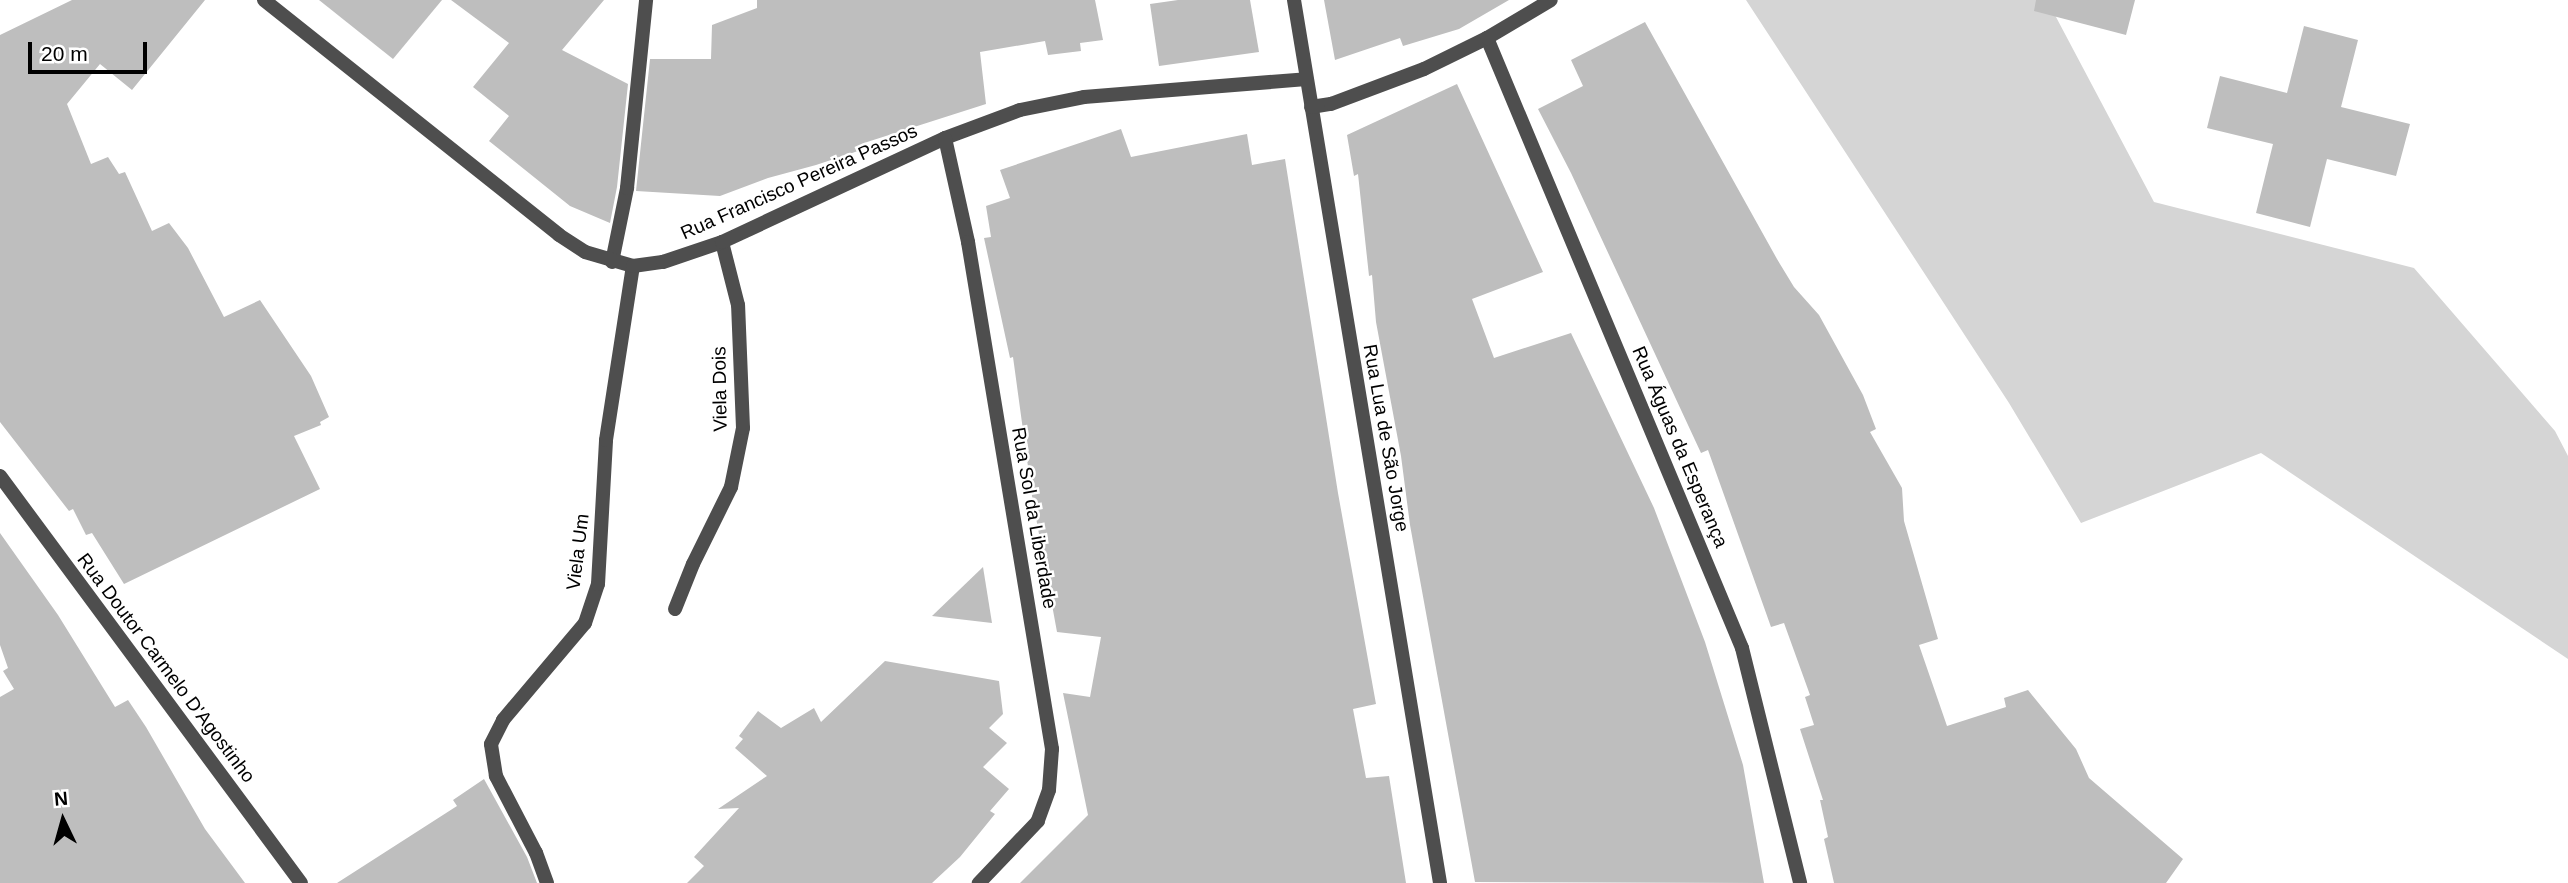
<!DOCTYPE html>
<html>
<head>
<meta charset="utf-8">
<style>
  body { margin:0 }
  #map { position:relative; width:2568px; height:883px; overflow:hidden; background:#fff; font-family:Arial,sans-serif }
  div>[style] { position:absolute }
  .green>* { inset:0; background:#d5d5d5 }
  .building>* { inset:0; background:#bebebe }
  .service>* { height:14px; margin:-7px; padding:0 7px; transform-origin:7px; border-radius:7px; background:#4e4e4e }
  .minor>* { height:14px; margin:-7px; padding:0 7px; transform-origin:7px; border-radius:7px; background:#4e4e4e }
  span { translate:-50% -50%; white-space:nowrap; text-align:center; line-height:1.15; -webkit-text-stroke:5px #fff; paint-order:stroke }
  .street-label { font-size:19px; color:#000 }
  .north { position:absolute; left:28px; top:785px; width:70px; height:70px; -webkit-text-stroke:5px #fff; paint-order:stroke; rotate:355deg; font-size:19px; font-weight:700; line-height:28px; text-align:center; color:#000 }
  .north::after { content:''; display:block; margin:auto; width:24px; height:32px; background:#000; clip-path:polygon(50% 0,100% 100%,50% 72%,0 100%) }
  .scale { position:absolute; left:28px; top:42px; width:119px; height:32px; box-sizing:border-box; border:4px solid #000; border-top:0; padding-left:9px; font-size:21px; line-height:24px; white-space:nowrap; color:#000; -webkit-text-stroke:5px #fff; paint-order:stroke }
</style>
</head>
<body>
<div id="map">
  <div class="green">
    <i style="clip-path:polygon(1746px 0,2047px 0,2154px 202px,2414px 268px,2555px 431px,2568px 456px,2568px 659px,2261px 453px,2081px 523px,2009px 403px)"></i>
  </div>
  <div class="building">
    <i style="clip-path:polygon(72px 0,205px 0,132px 90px,100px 64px,67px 104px,91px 164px,108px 157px,119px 174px,125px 172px,152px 231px,169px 223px,188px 248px,224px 317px,260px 300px,311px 376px,329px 417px,320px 422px,321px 425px,294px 436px,320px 489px,124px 584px,92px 533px,86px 535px,73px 509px,69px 511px,0 422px,0 35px)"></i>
    <i style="clip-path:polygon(319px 0,442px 0,393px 59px)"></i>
    <i style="clip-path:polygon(451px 0,604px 0,562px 50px,628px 84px,617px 187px,610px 223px,570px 206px,489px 141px,509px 116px,473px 87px,509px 43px)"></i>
    <i style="clip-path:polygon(757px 0,1095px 0,1103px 40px,1080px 43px,1081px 51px,1048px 55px,1045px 41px,980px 52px,986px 104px,864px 143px,864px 149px,816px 165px,768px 178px,720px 196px,636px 191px,650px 59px,711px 59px,712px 25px,757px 8px)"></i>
    <i style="clip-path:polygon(1178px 0,1250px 0,1259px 52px,1159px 66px,1150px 4px)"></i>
    <i style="clip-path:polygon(1324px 0,1509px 0,1459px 29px,1403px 46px,1400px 38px,1335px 60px)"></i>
    <i style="clip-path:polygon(2036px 0,2135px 0,2126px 35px,2034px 11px)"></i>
    <i style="clip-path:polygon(1645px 22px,1777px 259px,1794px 287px,1819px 315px,1863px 395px,1876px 429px,1870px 432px,1902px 488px,1904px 521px,1938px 639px,1919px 645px,1947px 726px,2006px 707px,2004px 698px,2028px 690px,2076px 749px,2089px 778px,2183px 859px,2166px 883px,1834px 883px,1824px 839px,1828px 837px,1820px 800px,1823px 800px,1800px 729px,1814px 725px,1805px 697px,1810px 695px,1784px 623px,1771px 627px,1708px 450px,1701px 453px,1571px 173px,1538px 109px,1583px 86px,1571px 60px)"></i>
    <i style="clip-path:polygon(2304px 26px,2358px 40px,2341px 107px,2410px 124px,2396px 176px,2327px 159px,2310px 227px,2256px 213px,2273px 144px,2207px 128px,2220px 76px,2287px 93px)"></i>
    <i style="clip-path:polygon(1457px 84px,1543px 272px,1472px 299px,1494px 358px,1571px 333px,1654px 508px,1705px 642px,1743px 765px,1764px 883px,1475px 882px,1410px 525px,1401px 456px,1376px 322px,1372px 275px,1369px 276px,1358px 174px,1354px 176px,1347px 135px)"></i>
    <i style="clip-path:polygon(1121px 129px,1131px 157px,1247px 134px,1252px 165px,1285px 159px,1338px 493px,1376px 704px,1353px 709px,1366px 778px,1389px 776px,1406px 883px,1020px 883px,1088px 815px,1063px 693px,1090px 697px,1101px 637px,1057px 632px,1032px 496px,1013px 357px,1010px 358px,984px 238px,991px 237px,986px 206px,1010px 198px,1000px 170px)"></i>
    <i style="clip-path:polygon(0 533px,58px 615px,115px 707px,128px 700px,146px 727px,205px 829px,245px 883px,0 883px,0 697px,14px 689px,3px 671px,8px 668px,0 645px)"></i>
    <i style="clip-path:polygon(983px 567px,992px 623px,932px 616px)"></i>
    <i style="clip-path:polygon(885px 661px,999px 681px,1003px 714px,989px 728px,1007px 743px,983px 767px,1009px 789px,990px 811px,995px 814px,960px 857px,932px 883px,687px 883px,704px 866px,694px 857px,739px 808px,718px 809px,767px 776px,735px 748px,743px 739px,739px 736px,758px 711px,781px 728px,814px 708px,821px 722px)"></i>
    <i style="clip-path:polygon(484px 779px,527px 857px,537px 883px,337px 883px,457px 806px,453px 800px)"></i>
  </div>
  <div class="service">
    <i style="left:612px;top:262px;width:76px;rotate:-78.5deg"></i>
    <i style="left:627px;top:188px;width:189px;rotate:-84.2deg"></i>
    <i style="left:675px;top:609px;width:48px;rotate:-68.2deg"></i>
    <i style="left:693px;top:564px;width:86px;rotate:-63.7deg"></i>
    <i style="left:731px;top:487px;width:60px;rotate:-78.5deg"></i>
    <i style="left:743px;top:428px;width:123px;rotate:-92.3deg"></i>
    <i style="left:738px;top:305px;width:65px;rotate:-104.3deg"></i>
    <i style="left:547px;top:883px;width:32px;rotate:-110deg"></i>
    <i style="left:536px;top:853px;width:87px;rotate:-117.5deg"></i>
    <i style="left:496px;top:776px;width:32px;rotate:-99deg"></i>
    <i style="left:491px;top:744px;width:27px;rotate:-63deg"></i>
    <i style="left:503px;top:720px;width:127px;rotate:-49.8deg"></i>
    <i style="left:585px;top:623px;width:41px;rotate:-71.6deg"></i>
    <i style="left:598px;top:584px;width:144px;rotate:-86.8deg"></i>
    <i style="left:606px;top:440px;width:176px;rotate:-81.2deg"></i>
  </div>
  <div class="minor">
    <i style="left:264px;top:0;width:377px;rotate:38.5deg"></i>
    <i style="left:559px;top:235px;width:31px;rotate:33deg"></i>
    <i style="left:585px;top:252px;width:50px;rotate:16.3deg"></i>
    <i style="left:633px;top:266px;width:30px;rotate:-8deg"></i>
    <i style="left:663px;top:262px;width:62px;rotate:-18.7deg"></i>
    <i style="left:722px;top:242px;width:246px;rotate:-25deg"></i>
    <i style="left:945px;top:138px;width:80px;rotate:-20.5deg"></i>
    <i style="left:1020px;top:110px;width:65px;rotate:-11.5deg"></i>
    <i style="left:1084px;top:97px;width:223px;rotate:-4.6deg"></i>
    <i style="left:1294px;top:0;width:895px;rotate:80.61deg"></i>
    <i style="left:1487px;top:38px;width:661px;rotate:67.31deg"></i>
    <i style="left:1742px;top:648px;width:242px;rotate:76.1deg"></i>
    <i style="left:1311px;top:107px;width:20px;rotate:-9deg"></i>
    <i style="left:1331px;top:104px;width:99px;rotate:-20.6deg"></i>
    <i style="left:1424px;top:69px;width:70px;rotate:-26.2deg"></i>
    <i style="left:1487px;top:38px;width:74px;rotate:-30.7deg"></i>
    <i style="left:945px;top:138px;width:107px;rotate:77.5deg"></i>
    <i style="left:968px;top:242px;width:514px;rotate:80.59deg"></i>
    <i style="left:1052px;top:749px;width:41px;rotate:94.2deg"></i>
    <i style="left:1049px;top:790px;width:33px;rotate:110deg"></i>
    <i style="left:1038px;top:821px;width:86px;rotate:133.6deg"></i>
    <i style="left:0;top:476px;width:506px;rotate:53.51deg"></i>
  </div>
  <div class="street-label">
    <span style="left:799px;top:182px;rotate:-24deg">Rua Francisco Pereira Passos</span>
    <span style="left:720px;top:389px;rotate:-91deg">Viela Dois</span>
    <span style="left:1386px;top:438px;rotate:80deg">Rua Lua de São Jorge</span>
    <span style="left:1680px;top:447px;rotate:67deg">Rua Águas da Esperança</span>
    <span style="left:1034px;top:518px;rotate:80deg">Rua Sol da Liberdade</span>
    <span style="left:578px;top:552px;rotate:-83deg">Viela Um</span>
    <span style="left:166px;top:668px;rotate:53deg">Rua Doutor Carmelo D'Agostinho</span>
  </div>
  <div class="north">N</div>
  <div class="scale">20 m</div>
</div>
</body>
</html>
